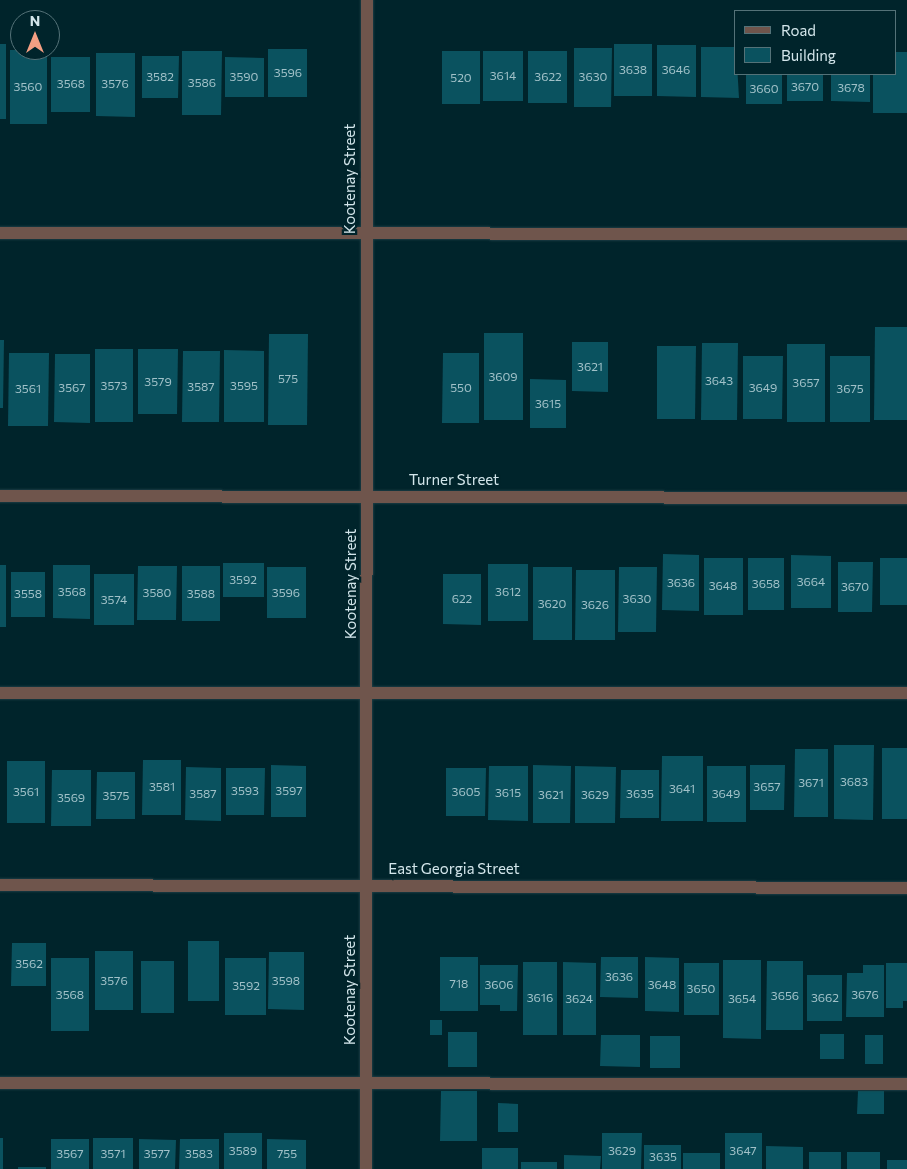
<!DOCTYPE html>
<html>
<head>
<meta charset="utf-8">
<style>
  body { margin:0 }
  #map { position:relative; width:907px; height:1169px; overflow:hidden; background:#00242b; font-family:Commissioner,sans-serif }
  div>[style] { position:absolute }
  .building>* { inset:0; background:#0a525f }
  .roads { filter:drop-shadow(0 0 1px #1e3f46) drop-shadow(0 0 1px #1e3f46) }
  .lane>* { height:12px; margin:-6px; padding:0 6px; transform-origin:6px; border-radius:6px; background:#6f554c }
  .street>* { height:12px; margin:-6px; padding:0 6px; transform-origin:6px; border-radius:6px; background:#6f554c }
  span { translate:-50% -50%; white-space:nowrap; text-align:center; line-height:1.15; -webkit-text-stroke:4.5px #00242b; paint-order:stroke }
  .number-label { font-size:12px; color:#a1c1c8 }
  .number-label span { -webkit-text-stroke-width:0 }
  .street-label { font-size:15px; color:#d3e6eb }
  .legend { position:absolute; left:734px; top:10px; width:162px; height:65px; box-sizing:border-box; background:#00242b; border:1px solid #547278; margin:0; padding:6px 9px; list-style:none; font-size:15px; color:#d3e6eb }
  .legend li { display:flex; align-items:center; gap:10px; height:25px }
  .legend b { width:25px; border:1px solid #547278 }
  .north { position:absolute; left:10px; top:10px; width:50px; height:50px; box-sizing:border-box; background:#00242b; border:1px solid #547278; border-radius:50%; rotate:0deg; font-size:14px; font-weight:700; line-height:20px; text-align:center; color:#d3e6eb }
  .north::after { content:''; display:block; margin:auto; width:18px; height:22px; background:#f39f83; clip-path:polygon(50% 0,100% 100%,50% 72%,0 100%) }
</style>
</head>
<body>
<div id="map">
  <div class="building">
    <i style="clip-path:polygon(0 44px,6px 44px,6px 119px,0 119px)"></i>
    <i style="clip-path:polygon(614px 44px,652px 44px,652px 96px,614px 96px)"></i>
    <i style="clip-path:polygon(657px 45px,696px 45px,696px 97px,657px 96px)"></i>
    <i style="clip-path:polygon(701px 47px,736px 47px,739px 98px,701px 97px)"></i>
    <i style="clip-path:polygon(574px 48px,612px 48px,611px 107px,574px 107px)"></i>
    <i style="clip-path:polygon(268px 49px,307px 49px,307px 97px,268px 97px)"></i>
    <i style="clip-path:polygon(10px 50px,47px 50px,47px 124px,10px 124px)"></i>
    <i style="clip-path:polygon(182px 51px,222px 51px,221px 115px,182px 115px)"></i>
    <i style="clip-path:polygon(442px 51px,480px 51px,480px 104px,442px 104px)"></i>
    <i style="clip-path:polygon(483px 51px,523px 51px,523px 101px,483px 101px)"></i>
    <i style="clip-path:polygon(528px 51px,567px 51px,567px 103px,528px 103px)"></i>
    <i style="clip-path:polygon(896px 52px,907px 52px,907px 113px,873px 113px,873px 74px,896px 74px)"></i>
    <i style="clip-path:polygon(96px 53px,135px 53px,135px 117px,96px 116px)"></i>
    <i style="clip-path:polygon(142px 56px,179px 56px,178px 98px,142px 98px)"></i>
    <i style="clip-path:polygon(51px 57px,90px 57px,90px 112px,51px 112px)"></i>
    <i style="clip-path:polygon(225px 57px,264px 58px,264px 97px,225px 97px)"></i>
    <i style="clip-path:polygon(746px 74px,782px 74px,782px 104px,746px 104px)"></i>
    <i style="clip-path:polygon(787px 74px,823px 74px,823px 101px,787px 101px)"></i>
    <i style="clip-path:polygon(831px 74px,870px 74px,870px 102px,831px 101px)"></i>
    <i style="clip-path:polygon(875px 327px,907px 327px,907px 420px,874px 420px)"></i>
    <i style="clip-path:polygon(484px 333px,523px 333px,523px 420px,484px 420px)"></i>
    <i style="clip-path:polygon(269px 334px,308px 334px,307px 425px,268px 425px)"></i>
    <i style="clip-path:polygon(0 340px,4px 340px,3px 408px,0 408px)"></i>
    <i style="clip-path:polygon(572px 342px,608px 342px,608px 392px,572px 391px)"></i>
    <i style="clip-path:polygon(702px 343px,738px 343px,737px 420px,701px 420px)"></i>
    <i style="clip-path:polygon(787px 344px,825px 344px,825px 422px,787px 422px)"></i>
    <i style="clip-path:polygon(657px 346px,696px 346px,695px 419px,657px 419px)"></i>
    <i style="clip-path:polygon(95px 349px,133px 349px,133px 422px,95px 422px)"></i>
    <i style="clip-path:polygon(138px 349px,178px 349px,177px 414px,138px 414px)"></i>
    <i style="clip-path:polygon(224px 350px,264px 351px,264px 422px,224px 422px)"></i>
    <i style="clip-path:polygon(183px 351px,220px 351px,219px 422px,182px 422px)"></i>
    <i style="clip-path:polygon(9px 353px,49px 353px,48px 426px,8px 426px)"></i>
    <i style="clip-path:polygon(443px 353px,479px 353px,479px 423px,442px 423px)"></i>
    <i style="clip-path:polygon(55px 354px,90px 354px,90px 423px,54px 422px)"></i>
    <i style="clip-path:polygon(743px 356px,783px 356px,782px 419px,743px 419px)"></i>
    <i style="clip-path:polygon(830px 356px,870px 356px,870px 422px,830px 422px)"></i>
    <i style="clip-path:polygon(530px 379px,566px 380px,566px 428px,530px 428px)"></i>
    <i style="clip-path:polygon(663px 554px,699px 555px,699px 611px,662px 610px)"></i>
    <i style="clip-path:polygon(791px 555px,831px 556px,831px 608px,791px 608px)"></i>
    <i style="clip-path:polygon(704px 558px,743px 558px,743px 615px,704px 615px)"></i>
    <i style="clip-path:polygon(748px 558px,784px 558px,784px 610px,748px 610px)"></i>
    <i style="clip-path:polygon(880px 558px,907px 558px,907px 605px,880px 605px)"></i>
    <i style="clip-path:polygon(838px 562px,873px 562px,872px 612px,838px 612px)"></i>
    <i style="clip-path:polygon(223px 563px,264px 563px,264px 597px,223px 597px)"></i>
    <i style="clip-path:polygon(488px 564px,528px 564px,528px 621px,488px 621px)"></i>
    <i style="clip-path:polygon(0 565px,6px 565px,6px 627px,0 627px)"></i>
    <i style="clip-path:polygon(53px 565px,90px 565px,90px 619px,53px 618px)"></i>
    <i style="clip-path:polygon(138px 566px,177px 566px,176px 620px,137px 620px)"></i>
    <i style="clip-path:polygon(182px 566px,220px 566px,220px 621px,182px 621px)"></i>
    <i style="clip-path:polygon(267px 567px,306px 567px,306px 618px,267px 618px)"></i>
    <i style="clip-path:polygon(533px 567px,572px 567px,572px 640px,533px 640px)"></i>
    <i style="clip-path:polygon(619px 567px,657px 567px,656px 632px,618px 632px)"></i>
    <i style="clip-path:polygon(576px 570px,615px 570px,615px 640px,575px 640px)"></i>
    <i style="clip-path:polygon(11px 572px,45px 572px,45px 617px,11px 617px)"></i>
    <i style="clip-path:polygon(94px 574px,134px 574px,134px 625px,94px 625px)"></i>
    <i style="clip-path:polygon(443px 574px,481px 574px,481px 625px,443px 624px)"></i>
    <i style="clip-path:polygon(834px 745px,874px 745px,873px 820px,834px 819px)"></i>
    <i style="clip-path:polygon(882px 748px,907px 748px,907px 819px,882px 819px)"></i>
    <i style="clip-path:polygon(795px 749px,828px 749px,828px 817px,794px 817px)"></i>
    <i style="clip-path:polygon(662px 756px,703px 756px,703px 821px,661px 821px)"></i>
    <i style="clip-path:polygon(143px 760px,181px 760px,181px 815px,142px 815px)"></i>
    <i style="clip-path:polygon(7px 761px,45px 761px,45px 823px,7px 823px)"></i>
    <i style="clip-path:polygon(271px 765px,306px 766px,306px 817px,271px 817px)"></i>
    <i style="clip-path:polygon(533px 765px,571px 766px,570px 823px,533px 823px)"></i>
    <i style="clip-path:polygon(750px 765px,785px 765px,784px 810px,750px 810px)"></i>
    <i style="clip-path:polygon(489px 766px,528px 766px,528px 821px,488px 820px)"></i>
    <i style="clip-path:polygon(575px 766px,616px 767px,615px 823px,575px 823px)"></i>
    <i style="clip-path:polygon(707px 766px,746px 766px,746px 822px,707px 822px)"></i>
    <i style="clip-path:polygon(186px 767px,221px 768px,221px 821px,185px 820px)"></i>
    <i style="clip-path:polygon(226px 768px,265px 768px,264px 815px,226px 815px)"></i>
    <i style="clip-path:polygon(446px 768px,486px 768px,485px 816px,446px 816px)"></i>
    <i style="clip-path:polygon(52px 770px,91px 770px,91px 826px,51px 826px)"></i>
    <i style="clip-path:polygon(621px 770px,659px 770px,659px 818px,620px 818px)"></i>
    <i style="clip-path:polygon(97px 772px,135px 772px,135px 819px,96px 819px)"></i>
    <i style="clip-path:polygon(188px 941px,219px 941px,219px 1001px,188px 1001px)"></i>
    <i style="clip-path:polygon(12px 943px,46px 943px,46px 986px,11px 986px)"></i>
    <i style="clip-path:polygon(95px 951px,133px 951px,133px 1010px,95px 1010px)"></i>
    <i style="clip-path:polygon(269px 952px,304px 952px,304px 1010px,268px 1009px)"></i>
    <i style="clip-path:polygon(440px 957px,478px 957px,478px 1011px,440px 1011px)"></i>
    <i style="clip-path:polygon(601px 957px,638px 957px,638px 998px,600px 997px)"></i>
    <i style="clip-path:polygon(645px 957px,679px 958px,679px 1012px,645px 1011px)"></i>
    <i style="clip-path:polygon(51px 958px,89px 958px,89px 1031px,51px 1031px)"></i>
    <i style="clip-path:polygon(225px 958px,266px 958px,266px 1015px,225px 1015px)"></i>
    <i style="clip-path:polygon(723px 960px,761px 960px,761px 1039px,723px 1038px)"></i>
    <i style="clip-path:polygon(141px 961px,174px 961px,174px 1013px,141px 1013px)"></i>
    <i style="clip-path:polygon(767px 961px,803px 961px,803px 1030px,766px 1030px)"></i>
    <i style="clip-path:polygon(523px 962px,557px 962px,557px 1035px,523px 1035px)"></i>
    <i style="clip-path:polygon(563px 962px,596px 963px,596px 1035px,563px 1035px)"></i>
    <i style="clip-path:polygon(684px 963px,719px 963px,719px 1015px,684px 1015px)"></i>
    <i style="clip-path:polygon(886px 963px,907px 963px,907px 1001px,903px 1001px,903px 1008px,886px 1008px)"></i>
    <i style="clip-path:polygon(480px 965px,518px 965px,517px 1011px,500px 1011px,500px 1005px,480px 1005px)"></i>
    <i style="clip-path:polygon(863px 965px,884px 965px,884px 1017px,846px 1017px,847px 973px,863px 973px)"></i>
    <i style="clip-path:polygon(807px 975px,842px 975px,842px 1021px,807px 1021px)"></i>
    <i style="clip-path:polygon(430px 1020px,442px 1020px,442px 1035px,430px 1035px)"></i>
    <i style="clip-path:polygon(448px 1032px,477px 1032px,477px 1067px,448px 1067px)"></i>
    <i style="clip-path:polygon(820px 1034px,844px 1034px,844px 1059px,820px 1059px)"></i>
    <i style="clip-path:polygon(601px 1035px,640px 1035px,640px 1067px,600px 1066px)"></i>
    <i style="clip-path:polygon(865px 1035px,883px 1035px,883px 1064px,865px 1064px)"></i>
    <i style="clip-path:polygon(650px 1036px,680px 1036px,680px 1068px,650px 1068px)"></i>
    <i style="clip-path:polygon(441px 1091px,477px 1091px,477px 1141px,440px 1141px)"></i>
    <i style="clip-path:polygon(858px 1091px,884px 1091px,884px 1114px,857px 1114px)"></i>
    <i style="clip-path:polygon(498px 1103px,518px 1104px,518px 1132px,498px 1132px)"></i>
    <i style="clip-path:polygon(224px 1133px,262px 1133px,262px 1169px,224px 1169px)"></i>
    <i style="clip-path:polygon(602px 1133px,642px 1133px,641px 1169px,602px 1169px)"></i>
    <i style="clip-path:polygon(725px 1133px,762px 1133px,762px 1169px,725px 1169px)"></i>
    <i style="clip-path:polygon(0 1138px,3px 1138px,3px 1169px,0 1169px)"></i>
    <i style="clip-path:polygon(93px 1138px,133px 1138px,133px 1169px,93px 1169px)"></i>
    <i style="clip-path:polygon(51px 1139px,89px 1139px,89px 1169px,51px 1169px)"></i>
    <i style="clip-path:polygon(139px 1139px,176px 1140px,175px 1169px,139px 1169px)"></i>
    <i style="clip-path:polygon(180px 1139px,219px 1139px,219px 1169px,179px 1169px)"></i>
    <i style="clip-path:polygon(267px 1139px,306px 1140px,306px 1169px,267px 1169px)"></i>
    <i style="clip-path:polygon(644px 1145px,681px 1145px,681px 1169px,644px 1169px)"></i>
    <i style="clip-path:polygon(766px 1146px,803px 1147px,803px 1169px,766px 1169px)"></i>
    <i style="clip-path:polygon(482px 1148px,518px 1148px,518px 1169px,482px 1169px)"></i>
    <i style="clip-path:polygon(809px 1152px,841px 1152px,841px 1169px,809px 1169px)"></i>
    <i style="clip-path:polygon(847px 1152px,880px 1152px,880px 1169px,847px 1169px)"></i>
    <i style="clip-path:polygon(683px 1153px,720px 1153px,720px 1169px,683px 1169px)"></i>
    <i style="clip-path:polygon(564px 1155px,601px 1156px,600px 1169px,564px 1169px)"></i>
    <i style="clip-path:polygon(887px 1160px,907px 1160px,907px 1169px,887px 1169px)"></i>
    <i style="clip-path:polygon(521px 1162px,557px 1162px,557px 1169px,521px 1169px)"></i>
    <i style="clip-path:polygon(18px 1167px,46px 1167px,46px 1169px,18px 1169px)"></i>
  </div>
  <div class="roads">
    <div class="lane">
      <i style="left:0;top:233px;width:907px;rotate:0.06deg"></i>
      <i style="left:0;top:693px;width:907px"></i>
      <i style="left:0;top:1083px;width:907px;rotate:0.06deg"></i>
    </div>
    <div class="street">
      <i style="left:0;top:496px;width:907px;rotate:0.13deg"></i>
      <i style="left:0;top:885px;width:907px;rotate:0.19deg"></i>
      <i style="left:366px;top:1169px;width:1169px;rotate:-89.95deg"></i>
    </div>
  </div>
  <div class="number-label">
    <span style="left:633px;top:70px">3638</span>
    <span style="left:676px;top:70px">3646</span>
    <span style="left:288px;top:73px">3596</span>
    <span style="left:503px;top:76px">3614</span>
    <span style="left:160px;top:77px">3582</span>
    <span style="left:244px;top:77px">3590</span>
    <span style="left:548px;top:77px">3622</span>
    <span style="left:593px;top:77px">3630</span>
    <span style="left:461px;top:78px">520</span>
    <span style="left:202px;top:83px">3586</span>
    <span style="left:71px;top:84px">3568</span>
    <span style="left:115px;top:84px">3576</span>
    <span style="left:28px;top:87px">3560</span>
    <span style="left:805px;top:87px">3670</span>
    <span style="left:851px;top:88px">3678</span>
    <span style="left:764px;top:89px">3660</span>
    <span style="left:590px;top:367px">3621</span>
    <span style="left:503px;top:377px">3609</span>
    <span style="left:288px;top:379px">575</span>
    <span style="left:719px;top:381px">3643</span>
    <span style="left:158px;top:382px">3579</span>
    <span style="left:806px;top:383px">3657</span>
    <span style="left:114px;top:386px">3573</span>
    <span style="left:244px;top:386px">3595</span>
    <span style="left:201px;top:387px">3587</span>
    <span style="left:72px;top:388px">3567</span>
    <span style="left:461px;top:388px">550</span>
    <span style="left:763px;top:388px">3649</span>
    <span style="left:28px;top:389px">3561</span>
    <span style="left:850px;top:389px">3675</span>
    <span style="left:548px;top:404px">3615</span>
    <span style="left:243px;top:580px">3592</span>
    <span style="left:811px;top:582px">3664</span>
    <span style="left:681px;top:583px">3636</span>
    <span style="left:766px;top:584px">3658</span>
    <span style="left:723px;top:586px">3648</span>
    <span style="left:855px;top:587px">3670</span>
    <span style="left:72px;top:592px">3568</span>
    <span style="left:508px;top:592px">3612</span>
    <span style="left:157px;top:593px">3580</span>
    <span style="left:286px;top:593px">3596</span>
    <span style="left:28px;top:594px">3558</span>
    <span style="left:201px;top:594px">3588</span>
    <span style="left:462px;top:599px">622</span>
    <span style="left:637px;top:599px">3630</span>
    <span style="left:114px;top:600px">3574</span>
    <span style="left:552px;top:604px">3620</span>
    <span style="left:595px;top:605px">3626</span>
    <span style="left:854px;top:782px">3683</span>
    <span style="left:811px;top:783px">3671</span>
    <span style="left:162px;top:787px">3581</span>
    <span style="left:767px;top:787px">3657</span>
    <span style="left:682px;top:789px">3641</span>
    <span style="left:245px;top:791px">3593</span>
    <span style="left:289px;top:791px">3597</span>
    <span style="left:26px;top:792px">3561</span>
    <span style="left:466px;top:792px">3605</span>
    <span style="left:508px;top:793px">3615</span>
    <span style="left:203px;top:794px">3587</span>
    <span style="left:640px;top:794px">3635</span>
    <span style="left:726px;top:794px">3649</span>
    <span style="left:551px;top:795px">3621</span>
    <span style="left:595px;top:795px">3629</span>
    <span style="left:116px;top:796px">3575</span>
    <span style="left:71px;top:798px">3569</span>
    <span style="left:29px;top:964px">3562</span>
    <span style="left:619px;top:977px">3636</span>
    <span style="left:114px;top:981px">3576</span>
    <span style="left:286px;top:981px">3598</span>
    <span style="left:459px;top:984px">718</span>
    <span style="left:499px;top:985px">3606</span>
    <span style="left:662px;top:985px">3648</span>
    <span style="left:246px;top:986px">3592</span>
    <span style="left:701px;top:989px">3650</span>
    <span style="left:70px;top:995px">3568</span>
    <span style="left:865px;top:995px">3676</span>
    <span style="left:785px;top:996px">3656</span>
    <span style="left:540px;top:998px">3616</span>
    <span style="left:825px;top:998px">3662</span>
    <span style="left:579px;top:999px">3624</span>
    <span style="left:742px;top:999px">3654</span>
    <span style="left:243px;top:1151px">3589</span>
    <span style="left:622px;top:1151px">3629</span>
    <span style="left:743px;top:1151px">3647</span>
    <span style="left:70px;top:1154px">3567</span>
    <span style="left:113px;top:1154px">3571</span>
    <span style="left:157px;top:1154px">3577</span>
    <span style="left:199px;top:1154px">3583</span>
    <span style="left:287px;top:1154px">755</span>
    <span style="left:663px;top:1157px">3635</span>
  </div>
  <div class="street-label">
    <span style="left:350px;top:179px;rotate:-90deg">Kootenay Street</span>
    <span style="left:454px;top:480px">Turner Street</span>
    <span style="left:351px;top:584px;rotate:-90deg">Kootenay Street</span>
    <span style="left:454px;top:869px">East Georgia Street</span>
    <span style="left:350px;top:990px;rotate:-90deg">Kootenay Street</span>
  </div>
  <ul class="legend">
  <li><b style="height:6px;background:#6f554c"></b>Road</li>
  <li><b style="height:14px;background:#0a525f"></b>Building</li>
  </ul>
  <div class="north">N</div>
</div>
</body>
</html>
